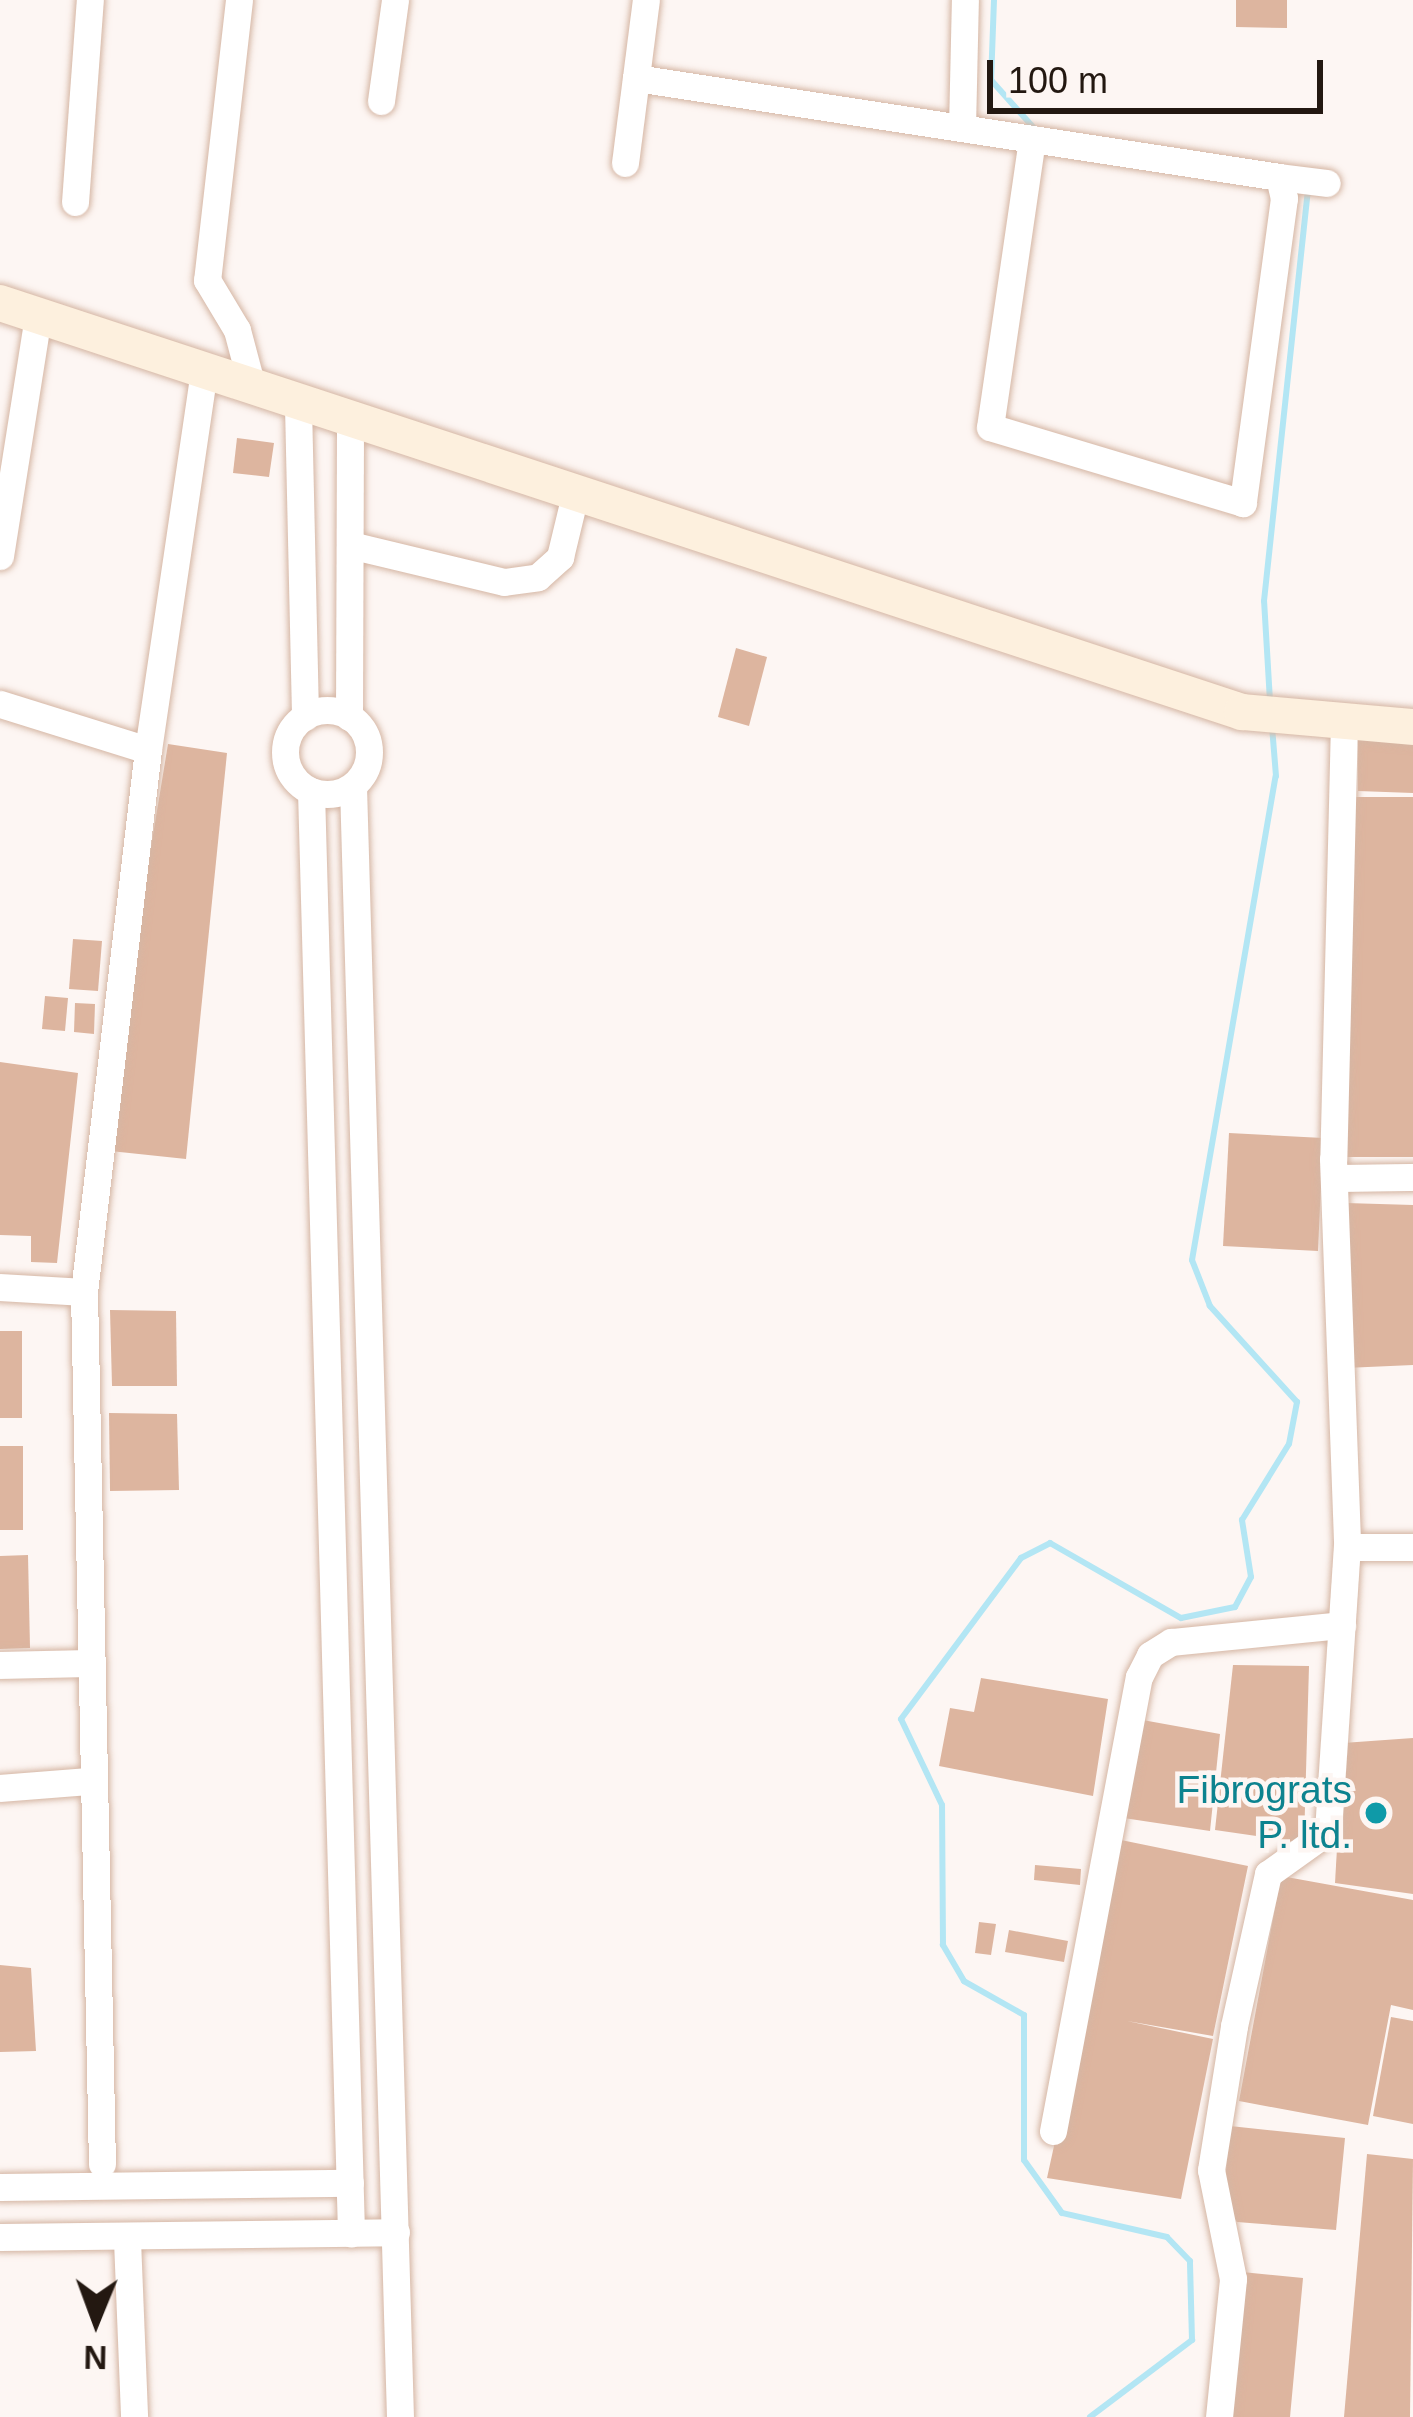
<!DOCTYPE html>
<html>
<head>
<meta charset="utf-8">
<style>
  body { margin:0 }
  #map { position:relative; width:1413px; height:2417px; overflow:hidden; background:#fdf6f3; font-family:Helvetica,sans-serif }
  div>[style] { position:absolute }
  .stream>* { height:6px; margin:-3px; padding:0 3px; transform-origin:3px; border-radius:3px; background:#b3e6f4 }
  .building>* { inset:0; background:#ddb59f }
  .roads { filter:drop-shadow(0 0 3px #d5b6a4) drop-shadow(0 0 3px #d5b6a4) }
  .street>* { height:27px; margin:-13.5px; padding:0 13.5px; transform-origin:13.5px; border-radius:13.5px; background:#fff }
  .street>.ring { margin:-13.5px; padding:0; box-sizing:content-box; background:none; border:27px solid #fff; border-radius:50% }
  .secondary>* { height:36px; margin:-18px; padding:0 18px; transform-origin:18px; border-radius:18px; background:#fdf0de }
  .dots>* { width:33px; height:33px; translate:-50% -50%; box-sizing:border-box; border:6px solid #fdf6f3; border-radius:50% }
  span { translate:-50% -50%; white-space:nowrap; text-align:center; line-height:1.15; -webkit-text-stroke:9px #fdf6f3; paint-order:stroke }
  .culture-label { font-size:39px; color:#0d838f }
  .right { translate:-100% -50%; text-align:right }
  .north { position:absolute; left:36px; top:2261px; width:120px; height:120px; -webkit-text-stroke:9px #fdf6f3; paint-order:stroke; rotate:181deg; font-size:33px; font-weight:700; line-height:48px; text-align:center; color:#231811 }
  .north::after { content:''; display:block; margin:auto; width:42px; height:54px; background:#231811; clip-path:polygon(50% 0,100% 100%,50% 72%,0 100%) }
  .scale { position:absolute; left:987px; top:60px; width:336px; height:54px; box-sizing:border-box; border:6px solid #231811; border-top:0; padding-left:15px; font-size:36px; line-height:42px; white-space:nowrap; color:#231811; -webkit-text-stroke:9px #fdf6f3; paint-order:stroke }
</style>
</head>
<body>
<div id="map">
  <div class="stream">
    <i style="left:994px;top:0;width:80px;rotate:92.1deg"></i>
    <i style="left:991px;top:80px;width:63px;rotate:48.2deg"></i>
    <i style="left:1270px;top:701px;width:100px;rotate:-93.4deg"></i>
    <i style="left:1264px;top:601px;width:414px;rotate:-83.9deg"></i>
    <i style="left:1090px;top:2417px;width:128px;rotate:-37deg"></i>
    <i style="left:1192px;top:2340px;width:79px;rotate:-91.5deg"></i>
    <i style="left:1190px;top:2261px;width:33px;rotate:-134deg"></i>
    <i style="left:1167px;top:2237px;width:108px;rotate:-167.1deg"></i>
    <i style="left:1062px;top:2213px;width:65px;rotate:-125.6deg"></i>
    <i style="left:1024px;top:2160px;width:145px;rotate:-90deg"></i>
    <i style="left:1024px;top:2015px;width:69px;rotate:-150.5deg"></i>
    <i style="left:964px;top:1981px;width:42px;rotate:-120.3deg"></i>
    <i style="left:943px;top:1945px;width:140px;rotate:-90.4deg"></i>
    <i style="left:942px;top:1805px;width:95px;rotate:-115.5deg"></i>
    <i style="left:901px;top:1719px;width:201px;rotate:-53.3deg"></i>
    <i style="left:1021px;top:1558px;width:33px;rotate:-27deg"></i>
    <i style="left:1050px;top:1543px;width:151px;rotate:29.8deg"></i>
    <i style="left:1181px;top:1618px;width:55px;rotate:-11.5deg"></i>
    <i style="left:1235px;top:1607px;width:34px;rotate:-62deg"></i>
    <i style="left:1251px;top:1577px;width:58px;rotate:-99deg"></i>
    <i style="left:1242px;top:1520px;width:89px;rotate:-58.3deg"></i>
    <i style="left:1289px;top:1444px;width:43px;rotate:-79.2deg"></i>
    <i style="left:1297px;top:1402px;width:130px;rotate:-132.2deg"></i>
    <i style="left:1210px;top:1306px;width:49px;rotate:-111.4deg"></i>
    <i style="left:1192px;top:1260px;width:491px;rotate:-80.2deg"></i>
    <i style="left:1276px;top:776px;width:50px;rotate:-94.6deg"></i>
  </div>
  <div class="building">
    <i style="clip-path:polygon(1236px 0,1287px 0,1287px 28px,1236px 27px)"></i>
    <i style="clip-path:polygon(237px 438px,274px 443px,269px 477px,233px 473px)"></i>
    <i style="clip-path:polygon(736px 648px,767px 657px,749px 726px,718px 717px)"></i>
    <i style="clip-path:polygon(1358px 734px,1413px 737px,1413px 793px,1358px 791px)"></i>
    <i style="clip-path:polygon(168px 744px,227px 753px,186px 1159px,101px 1150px)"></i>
    <i style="clip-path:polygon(1345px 797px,1413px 797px,1413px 1157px,1346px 1157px)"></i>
    <i style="clip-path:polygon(73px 939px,102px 941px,98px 991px,69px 989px)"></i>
    <i style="clip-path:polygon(45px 996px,68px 998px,65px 1031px,42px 1029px)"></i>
    <i style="clip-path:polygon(75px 1003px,95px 1004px,94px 1034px,74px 1032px)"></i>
    <i style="clip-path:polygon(0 1062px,78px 1073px,57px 1263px,31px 1262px,31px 1236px,0 1235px)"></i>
    <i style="clip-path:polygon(1229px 1133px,1323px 1138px,1318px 1251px,1223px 1246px)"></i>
    <i style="clip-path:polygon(1346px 1203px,1413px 1205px,1413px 1365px,1345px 1368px)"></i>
    <i style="clip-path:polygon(110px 1310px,176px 1311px,177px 1386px,112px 1386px)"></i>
    <i style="clip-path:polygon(0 1331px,22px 1331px,22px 1418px,0 1418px)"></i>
    <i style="clip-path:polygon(109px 1413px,177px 1414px,179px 1490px,110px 1491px)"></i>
    <i style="clip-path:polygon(0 1446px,23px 1446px,23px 1530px,0 1530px)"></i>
    <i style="clip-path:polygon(28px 1555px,30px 1648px,0 1649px,0 1556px)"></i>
    <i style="clip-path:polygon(1233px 1665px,1309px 1666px,1304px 1843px,1215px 1830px)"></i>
    <i style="clip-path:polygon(981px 1678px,1108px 1699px,1093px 1796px,939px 1766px,950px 1708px,974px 1712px)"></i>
    <i style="clip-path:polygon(1137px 1719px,1220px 1734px,1210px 1831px,1117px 1817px)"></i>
    <i style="clip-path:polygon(1413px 1738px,1413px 1894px,1335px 1883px,1343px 1743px)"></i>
    <i style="clip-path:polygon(1121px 1840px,1248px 1866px,1213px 2036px,1127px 2021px,1213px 2039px,1181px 2199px,1047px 2178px)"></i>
    <i style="clip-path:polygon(1035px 1865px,1081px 1869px,1080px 1885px,1034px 1880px)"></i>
    <i style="clip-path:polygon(1281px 1876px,1413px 1900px,1413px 2010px,1391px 2005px,1368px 2125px,1239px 2101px)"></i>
    <i style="clip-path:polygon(979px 1922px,996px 1924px,991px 1955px,975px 1953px)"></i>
    <i style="clip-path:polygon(1009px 1930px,1068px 1941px,1064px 1962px,1005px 1952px)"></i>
    <i style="clip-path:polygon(0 1965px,31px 1968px,36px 2051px,0 2052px)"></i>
    <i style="clip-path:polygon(1391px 2017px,1413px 2021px,1413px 2124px,1373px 2116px)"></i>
    <i style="clip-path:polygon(1230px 2126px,1345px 2138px,1336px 2230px,1237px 2222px,1223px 2204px)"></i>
    <i style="clip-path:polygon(1367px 2154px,1413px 2159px,1410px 2417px,1344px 2417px)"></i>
    <i style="clip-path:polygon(1242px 2272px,1303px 2278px,1290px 2417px,1228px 2417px)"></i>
  </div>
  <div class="roads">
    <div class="street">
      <i style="left:239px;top:0;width:282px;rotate:96.5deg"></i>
      <i style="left:207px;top:280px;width:58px;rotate:59deg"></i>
      <i style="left:237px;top:330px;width:62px;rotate:75.1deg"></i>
      <i style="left:636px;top:78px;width:651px;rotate:8.75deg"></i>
      <i style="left:1279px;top:177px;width:22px;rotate:77deg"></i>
      <i style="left:1284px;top:198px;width:308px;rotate:97.7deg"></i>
      <i style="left:1243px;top:503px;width:264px;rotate:-163.3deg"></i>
      <i style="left:990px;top:427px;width:291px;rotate:-81.7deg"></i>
      <i style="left:381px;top:101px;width:102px;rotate:-82.1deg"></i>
      <i style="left:962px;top:128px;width:128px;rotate:-88.7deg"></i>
      <i style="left:625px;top:163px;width:164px;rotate:-82.7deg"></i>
      <i style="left:1279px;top:177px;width:48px;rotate:7.1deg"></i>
      <i style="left:75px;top:202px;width:203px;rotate:-85.8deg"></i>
      <i style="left:298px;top:406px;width:311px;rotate:88.7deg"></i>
      <i style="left:350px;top:545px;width:158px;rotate:13.5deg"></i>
      <i style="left:504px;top:582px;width:34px;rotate:-8deg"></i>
      <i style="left:538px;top:577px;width:30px;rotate:-42deg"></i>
      <i style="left:560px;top:557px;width:64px;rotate:-76.4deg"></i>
      <i style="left:0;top:556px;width:243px;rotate:-81deg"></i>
      <i style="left:0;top:704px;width:155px;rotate:17.3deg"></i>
      <i class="ring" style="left:285px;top:710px;width:57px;height:57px"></i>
      <i style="left:349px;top:717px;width:294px;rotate:-89.8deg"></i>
      <i style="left:1344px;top:722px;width:437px;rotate:91.4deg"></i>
      <i style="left:1333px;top:1159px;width:388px;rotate:87.9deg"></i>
      <i style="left:353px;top:786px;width:1632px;rotate:88.35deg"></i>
      <i style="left:311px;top:791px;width:1443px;rotate:88.41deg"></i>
      <i style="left:1334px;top:1178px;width:79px;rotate:-0.7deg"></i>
      <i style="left:0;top:1287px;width:84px;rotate:3.4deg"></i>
      <i style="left:84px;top:1292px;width:872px;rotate:88.82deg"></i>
      <i style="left:84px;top:1292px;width:546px;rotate:-83.27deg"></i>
      <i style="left:148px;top:750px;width:381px;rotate:-81.6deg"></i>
      <i style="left:0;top:1665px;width:87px;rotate:-1.3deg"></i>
      <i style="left:0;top:1788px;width:88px;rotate:-4.5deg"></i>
      <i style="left:1053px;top:2131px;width:462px;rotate:-79.3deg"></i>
      <i style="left:1139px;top:1677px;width:25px;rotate:-63deg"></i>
      <i style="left:1150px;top:1655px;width:25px;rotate:-32deg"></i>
      <i style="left:1171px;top:1642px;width:172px;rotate:-5.7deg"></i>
      <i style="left:0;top:2187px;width:350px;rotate:-0.7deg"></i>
      <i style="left:0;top:2237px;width:396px;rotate:-0.7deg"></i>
      <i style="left:127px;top:2240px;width:177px;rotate:87.7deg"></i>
      <i style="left:1219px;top:2417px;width:139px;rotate:-84.2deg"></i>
      <i style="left:1233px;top:2279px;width:111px;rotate:-101.4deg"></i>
      <i style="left:1211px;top:2170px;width:146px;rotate:-80.9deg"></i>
      <i style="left:1234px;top:2026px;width:156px;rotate:-77.4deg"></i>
      <i style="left:1268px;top:1874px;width:74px;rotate:-35.6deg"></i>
      <i style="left:1328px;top:1831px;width:285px;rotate:-86.2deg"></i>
      <i style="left:1347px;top:1547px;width:66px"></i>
    </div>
    <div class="secondary">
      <i style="left:0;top:303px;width:1308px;rotate:18.23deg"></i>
      <i style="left:1242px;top:712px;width:172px;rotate:5deg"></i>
    </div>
  </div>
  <div class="dots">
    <i style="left:1376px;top:1813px;background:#0f9aa8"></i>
  </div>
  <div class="culture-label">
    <span class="right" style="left:1352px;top:1813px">Fibrograts<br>P. ltd.</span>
  </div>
  <div class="north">N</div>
  <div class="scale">100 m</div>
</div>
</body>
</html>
